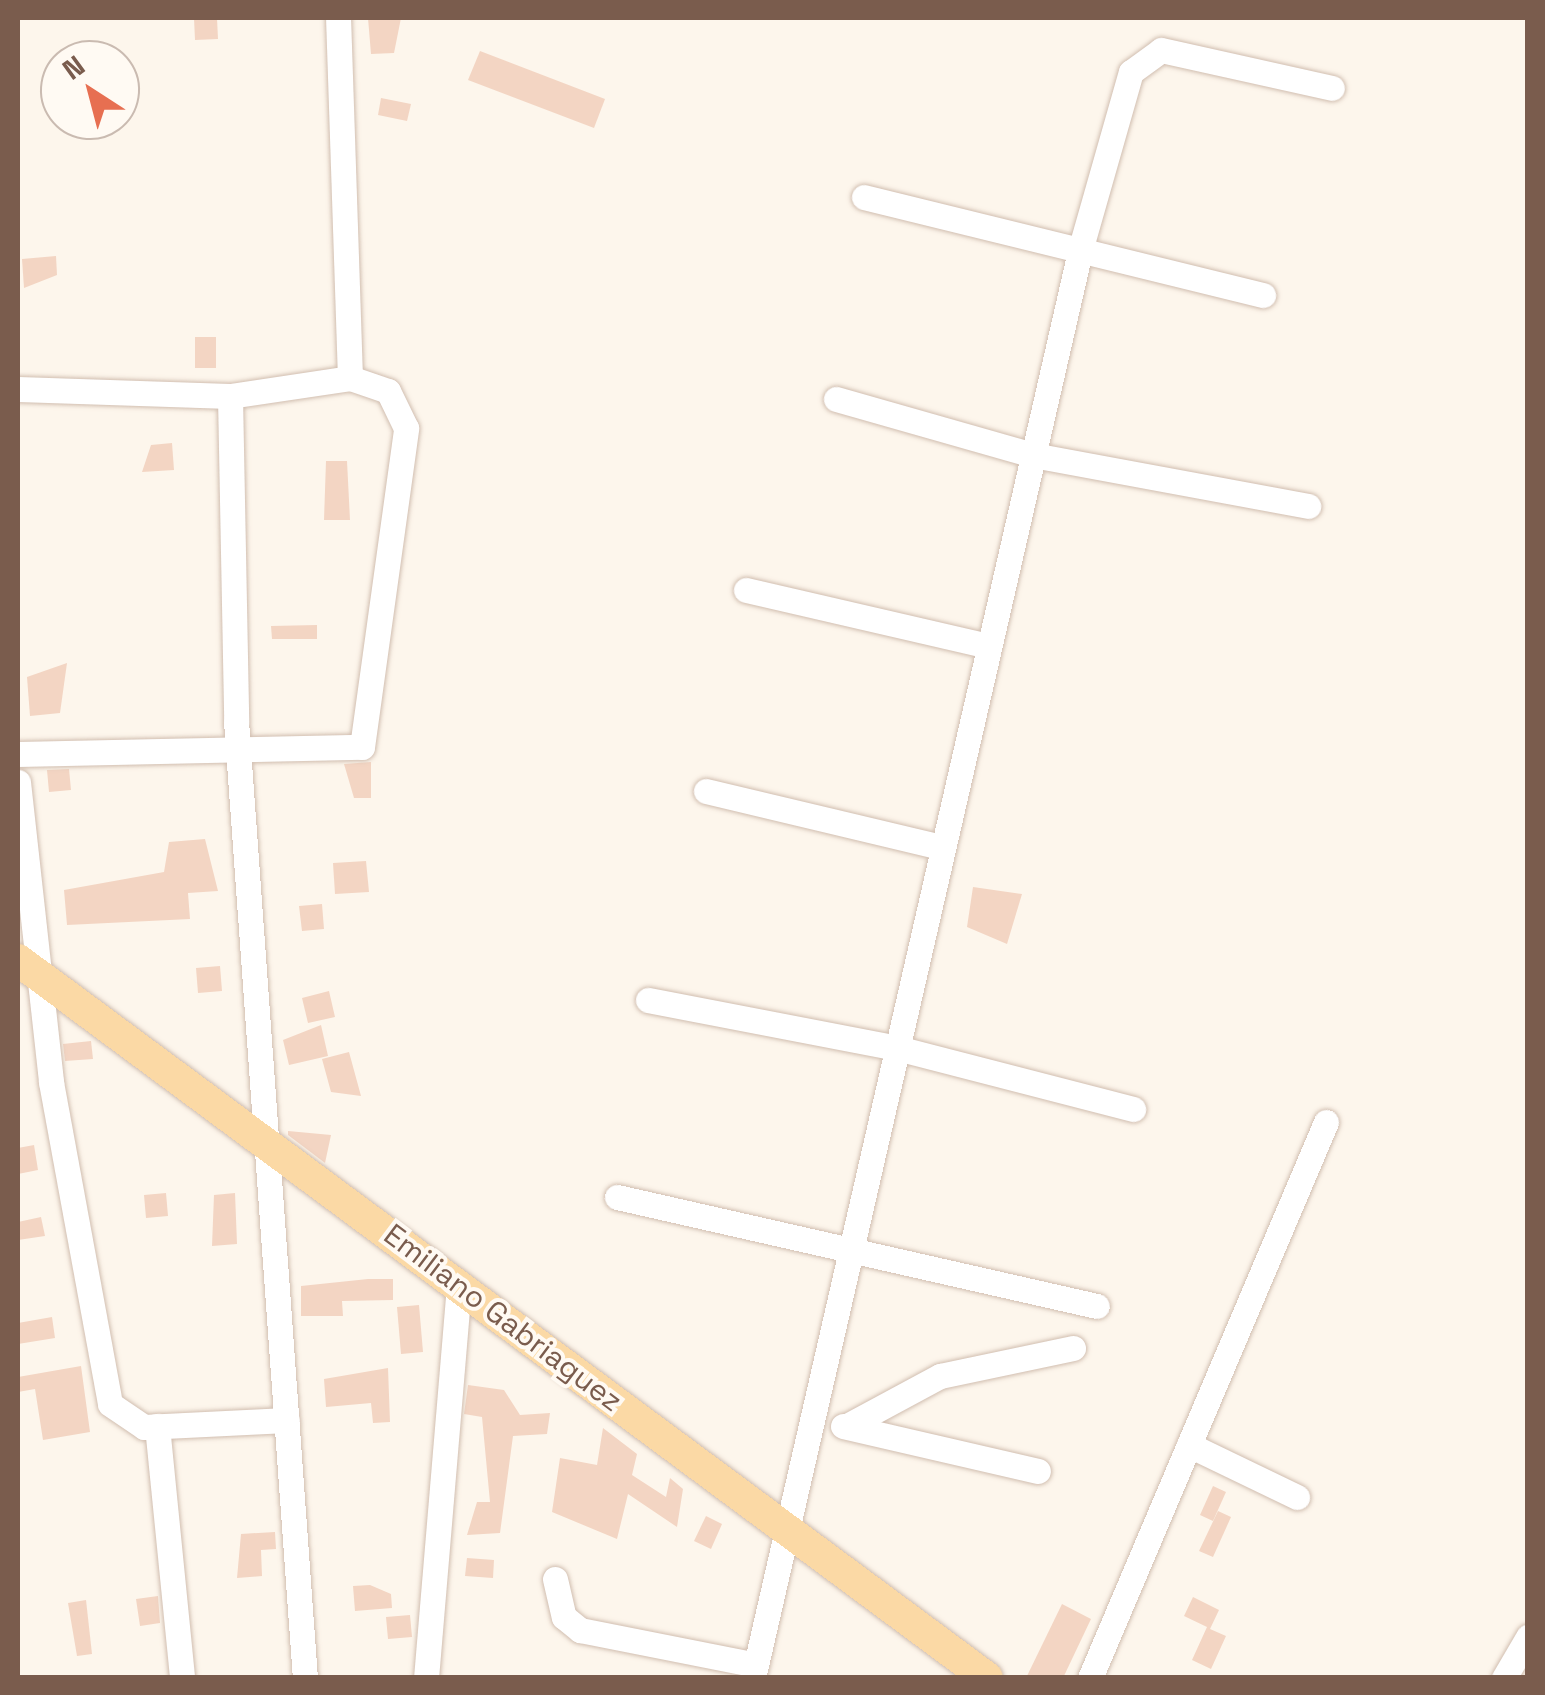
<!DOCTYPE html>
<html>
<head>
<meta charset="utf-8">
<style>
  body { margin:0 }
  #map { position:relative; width:1545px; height:1695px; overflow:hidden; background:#fdf6ec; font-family:"Space Grotesk",sans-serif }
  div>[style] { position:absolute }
  .building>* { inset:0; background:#f3d5c3 }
  .roads { filter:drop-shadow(0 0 2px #d1beb0) drop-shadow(0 0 2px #d1beb0) }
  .minor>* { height:25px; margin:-12.5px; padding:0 12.5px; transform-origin:12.5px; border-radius:12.5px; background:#fff }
  .major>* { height:32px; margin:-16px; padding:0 16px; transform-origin:16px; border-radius:16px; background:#fbd9a5 }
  span { translate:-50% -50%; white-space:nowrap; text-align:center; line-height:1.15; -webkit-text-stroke:8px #fffaf3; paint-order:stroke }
  .street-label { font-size:30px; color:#7a5c4d }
  .frame { position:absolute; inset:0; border:20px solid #7a5c4d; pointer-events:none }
  .north { position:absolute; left:40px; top:40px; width:100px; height:100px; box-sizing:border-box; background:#fffaf3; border:2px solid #cabbb1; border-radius:50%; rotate:324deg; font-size:28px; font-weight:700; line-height:40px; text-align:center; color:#7a5c4d }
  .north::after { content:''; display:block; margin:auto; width:35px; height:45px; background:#e76f51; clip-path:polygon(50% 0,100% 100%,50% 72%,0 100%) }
</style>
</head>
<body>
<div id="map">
  <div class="building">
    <i style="clip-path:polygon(194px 18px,217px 18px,218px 39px,195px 40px)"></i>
    <i style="clip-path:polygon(368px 18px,401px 18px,394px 53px,371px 54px)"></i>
    <i style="clip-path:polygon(480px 51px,605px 99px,594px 128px,468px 80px)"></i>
    <i style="clip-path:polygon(381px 98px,411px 104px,407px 121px,378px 115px)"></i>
    <i style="clip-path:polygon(56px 256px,57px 275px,24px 288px,22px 259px)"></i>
    <i style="clip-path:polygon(195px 337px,216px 337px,216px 368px,195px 368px)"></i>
    <i style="clip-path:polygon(172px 443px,174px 470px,142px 472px,151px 445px)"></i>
    <i style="clip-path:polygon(326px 461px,347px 461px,350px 520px,324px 520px)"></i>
    <i style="clip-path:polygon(317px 625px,317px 639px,272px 639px,271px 626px)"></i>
    <i style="clip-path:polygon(67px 663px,60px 713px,30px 716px,27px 677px)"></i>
    <i style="clip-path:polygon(371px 762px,371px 798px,354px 798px,344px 764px)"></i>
    <i style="clip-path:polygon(69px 769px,71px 790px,49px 792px,47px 770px)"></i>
    <i style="clip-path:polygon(205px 839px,218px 891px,188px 893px,190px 919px,67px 925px,64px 890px,164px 872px,169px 842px)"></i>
    <i style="clip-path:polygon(366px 861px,369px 892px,335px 894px,333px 863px)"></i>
    <i style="clip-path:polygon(973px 887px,1022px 894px,1007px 944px,967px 927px)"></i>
    <i style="clip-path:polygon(322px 904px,324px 929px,302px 931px,299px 906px)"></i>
    <i style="clip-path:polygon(220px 966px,222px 991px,198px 993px,196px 968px)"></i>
    <i style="clip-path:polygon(329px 991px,335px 1017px,308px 1023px,302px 998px)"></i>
    <i style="clip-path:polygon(321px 1025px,328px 1056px,289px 1065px,283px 1040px)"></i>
    <i style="clip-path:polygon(91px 1041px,93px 1059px,65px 1061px,63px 1044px)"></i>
    <i style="clip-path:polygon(349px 1052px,361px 1096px,331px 1092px,322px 1059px)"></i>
    <i style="clip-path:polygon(288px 1131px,331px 1135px,325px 1163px,288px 1135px)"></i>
    <i style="clip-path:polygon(34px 1145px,38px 1170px,18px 1174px,18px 1148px)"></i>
    <i style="clip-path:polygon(166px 1193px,168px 1216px,146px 1218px,144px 1195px)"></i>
    <i style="clip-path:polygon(235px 1193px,237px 1244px,212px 1246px,214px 1195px)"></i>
    <i style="clip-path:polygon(41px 1217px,45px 1236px,18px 1240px,18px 1222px)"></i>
    <i style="clip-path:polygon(368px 1279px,393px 1279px,393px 1300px,342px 1301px,343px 1316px,301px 1316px,301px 1286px)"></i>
    <i style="clip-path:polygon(419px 1305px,423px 1352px,401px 1354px,397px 1307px)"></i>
    <i style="clip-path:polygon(52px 1317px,55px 1338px,18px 1344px,18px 1323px)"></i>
    <i style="clip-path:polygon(81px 1366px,90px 1432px,43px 1440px,35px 1389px,18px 1392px,18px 1377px)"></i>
    <i style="clip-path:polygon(388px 1368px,390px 1422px,373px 1423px,371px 1403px,326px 1407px,324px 1379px)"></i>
    <i style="clip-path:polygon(468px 1385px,504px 1390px,520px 1415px,550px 1413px,547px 1434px,513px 1436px,500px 1533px,467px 1535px,477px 1502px,490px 1502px,482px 1417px,464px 1414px)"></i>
    <i style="clip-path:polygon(603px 1428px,637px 1454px,632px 1475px,666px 1497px,670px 1478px,683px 1489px,677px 1527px,628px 1494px,617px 1539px,552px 1512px,560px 1458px,597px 1465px)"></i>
    <i style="clip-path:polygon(1213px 1486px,1226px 1492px,1213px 1521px,1200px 1515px)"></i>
    <i style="clip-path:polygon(1218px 1511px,1231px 1517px,1213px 1557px,1199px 1551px)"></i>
    <i style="clip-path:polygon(706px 1516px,722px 1524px,711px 1549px,694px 1541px)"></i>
    <i style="clip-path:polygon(275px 1532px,276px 1549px,261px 1550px,262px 1576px,237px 1578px,241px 1534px)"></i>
    <i style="clip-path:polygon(467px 1558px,494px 1560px,493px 1578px,465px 1576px)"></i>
    <i style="clip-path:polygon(370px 1585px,391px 1594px,392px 1608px,355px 1611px,353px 1586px)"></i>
    <i style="clip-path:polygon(158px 1596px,160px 1623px,140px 1626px,136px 1599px)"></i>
    <i style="clip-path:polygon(1193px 1597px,1219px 1610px,1210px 1629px,1226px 1636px,1211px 1669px,1192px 1660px,1207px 1627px,1184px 1616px)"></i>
    <i style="clip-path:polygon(86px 1600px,92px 1654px,77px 1656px,68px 1603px)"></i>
    <i style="clip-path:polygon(1062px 1604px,1091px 1619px,1063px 1678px,1026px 1678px)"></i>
    <i style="clip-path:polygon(410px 1615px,412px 1637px,388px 1639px,386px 1617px)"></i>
  </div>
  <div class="roads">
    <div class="minor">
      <i style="left:864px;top:197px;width:411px;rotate:13.8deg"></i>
      <i style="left:18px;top:389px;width:212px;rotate:1.9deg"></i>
      <i style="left:230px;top:396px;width:121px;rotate:-8.5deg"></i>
      <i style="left:350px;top:378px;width:360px;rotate:-91.9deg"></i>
      <i style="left:230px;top:396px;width:325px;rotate:88.9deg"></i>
      <i style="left:236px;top:721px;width:959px;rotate:85.88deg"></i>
      <i style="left:836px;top:399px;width:205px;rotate:15.9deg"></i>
      <i style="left:1033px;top:455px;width:280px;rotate:10.5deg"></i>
      <i style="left:746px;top:590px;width:248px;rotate:13deg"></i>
      <i style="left:18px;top:754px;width:344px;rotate:-1.2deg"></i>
      <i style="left:362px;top:747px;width:322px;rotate:-82.1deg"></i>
      <i style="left:406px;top:428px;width:41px;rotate:-115.9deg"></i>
      <i style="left:388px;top:391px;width:40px;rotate:-161.1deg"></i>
      <i style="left:18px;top:782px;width:302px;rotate:83.7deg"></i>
      <i style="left:51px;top:1082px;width:327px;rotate:79.6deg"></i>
      <i style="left:110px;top:1404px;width:41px;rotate:34.1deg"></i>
      <i style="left:144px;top:1427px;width:143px;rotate:-2.8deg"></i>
      <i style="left:706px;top:791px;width:242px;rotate:13.4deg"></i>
      <i style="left:648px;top:1000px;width:254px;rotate:10.9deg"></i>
      <i style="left:897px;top:1048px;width:244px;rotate:14.5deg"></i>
      <i style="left:617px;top:1197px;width:492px;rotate:12.8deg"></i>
      <i style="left:157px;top:1426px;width:253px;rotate:84.3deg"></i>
      <i style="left:843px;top:1426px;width:200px;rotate:13deg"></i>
      <i style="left:847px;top:1426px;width:106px;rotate:-28.3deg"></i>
      <i style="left:940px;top:1376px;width:136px;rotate:-11.9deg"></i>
      <i style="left:1189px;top:1445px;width:120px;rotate:25.7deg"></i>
      <i style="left:555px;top:1579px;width:39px;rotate:77deg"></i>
      <i style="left:564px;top:1617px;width:21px;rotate:39deg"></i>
      <i style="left:580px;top:1630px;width:179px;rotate:11.2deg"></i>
      <i style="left:426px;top:1678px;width:394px;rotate:-85.2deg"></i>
      <i style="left:753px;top:1678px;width:1468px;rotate:-77.09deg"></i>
      <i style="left:1081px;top:247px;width:182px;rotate:-74.1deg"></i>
      <i style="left:1131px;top:72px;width:37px;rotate:-36deg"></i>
      <i style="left:1161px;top:50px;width:175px;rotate:12.5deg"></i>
      <i style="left:1090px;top:1678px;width:604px;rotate:-67deg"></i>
      <i style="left:1504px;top:1678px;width:48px;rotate:-59.7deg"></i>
    </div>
    <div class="major">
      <i style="left:18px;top:960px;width:1206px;rotate:36.54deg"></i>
    </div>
  </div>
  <div class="street-label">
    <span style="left:503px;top:1318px;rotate:37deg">Emiliano Gabriaguez</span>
  </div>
  <div class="frame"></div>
  <div class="north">N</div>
</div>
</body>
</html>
